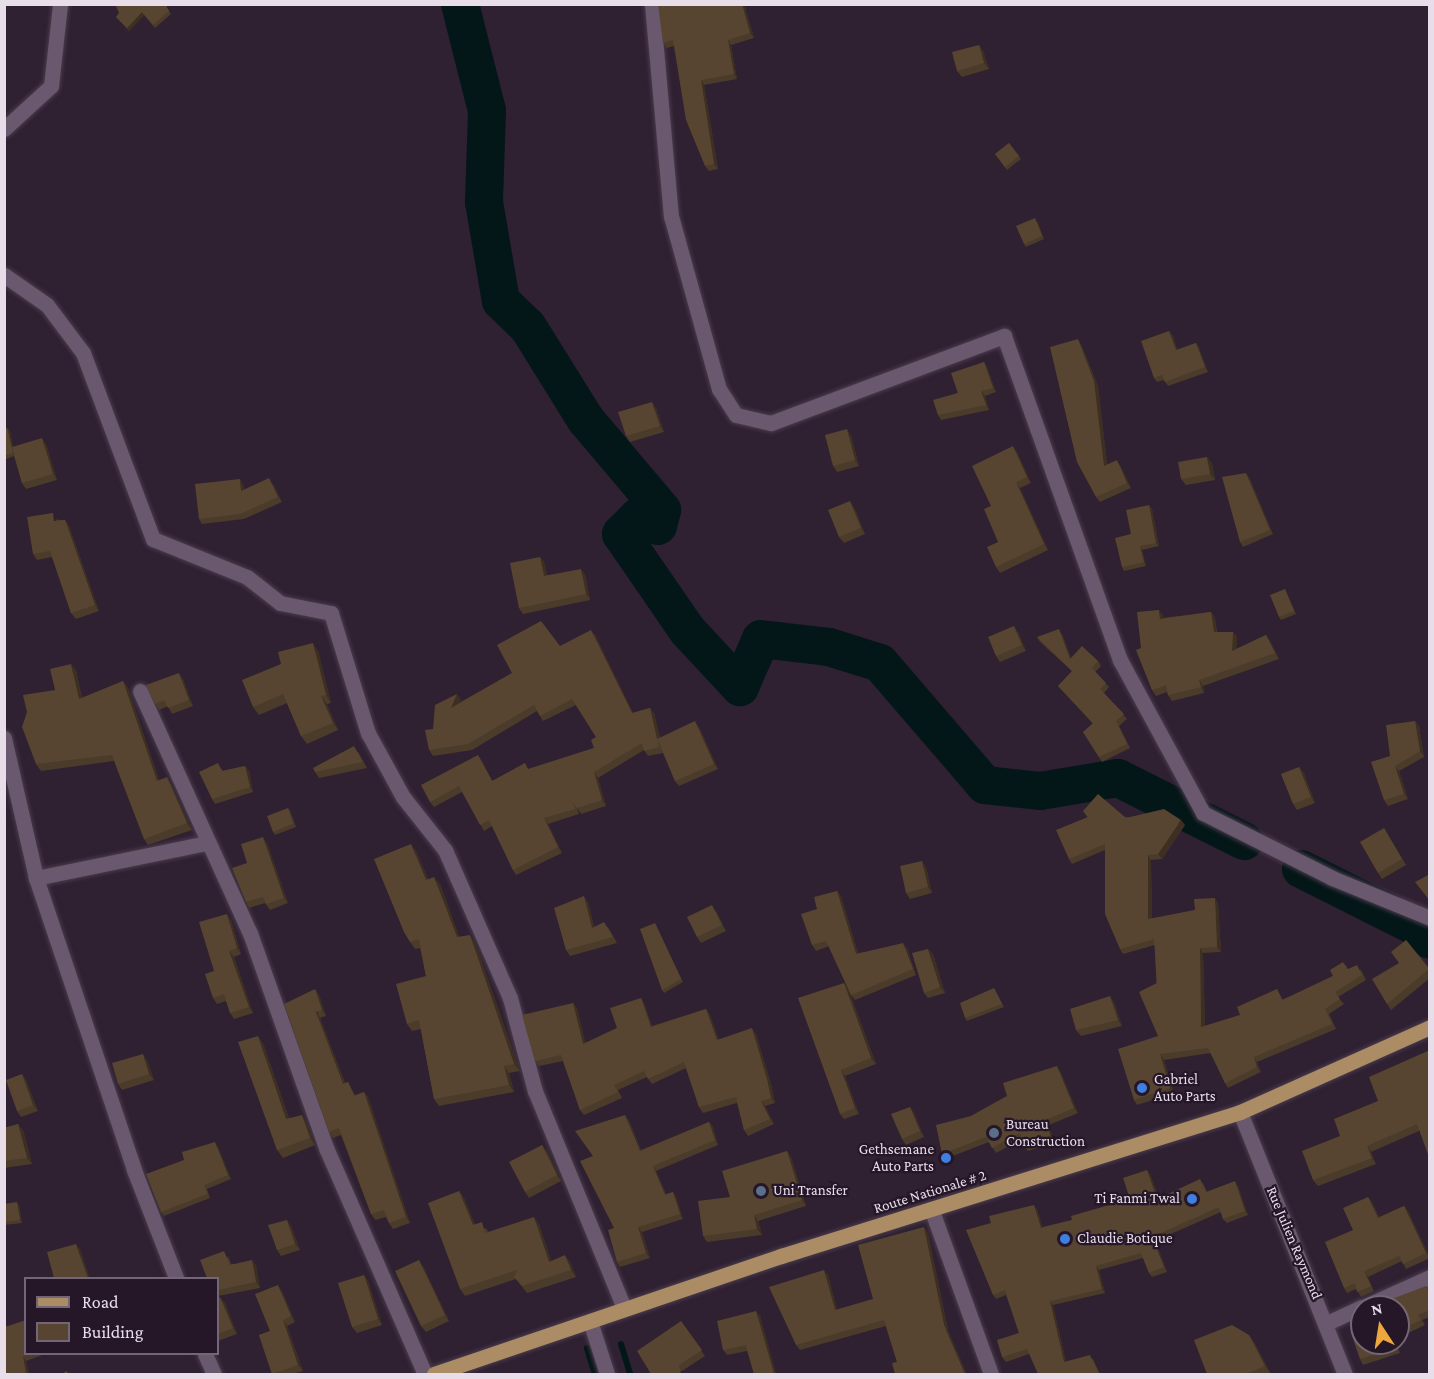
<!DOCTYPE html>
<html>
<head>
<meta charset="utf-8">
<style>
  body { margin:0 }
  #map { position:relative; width:1434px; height:1379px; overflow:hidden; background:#2f2032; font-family:"Crimson Pro",serif }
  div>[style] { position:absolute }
  .stream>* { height:6px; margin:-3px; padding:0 3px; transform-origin:3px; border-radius:3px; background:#041718 }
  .river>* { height:38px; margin:-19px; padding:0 19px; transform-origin:19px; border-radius:19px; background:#041718 }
  .roads { filter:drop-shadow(0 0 2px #493c4c) drop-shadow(0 0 2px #493c4c) }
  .minor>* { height:15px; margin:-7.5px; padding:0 7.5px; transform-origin:7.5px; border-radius:7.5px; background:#69586e }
  .primary>* { height:15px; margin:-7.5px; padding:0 7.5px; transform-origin:7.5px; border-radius:7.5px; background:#ac8c64 }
  .wall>* { inset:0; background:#4b3b2a }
  .shaded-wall>* { inset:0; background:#3d3022 }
  .building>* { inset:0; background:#574531 }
  .dots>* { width:16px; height:16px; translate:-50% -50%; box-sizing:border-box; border:3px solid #251628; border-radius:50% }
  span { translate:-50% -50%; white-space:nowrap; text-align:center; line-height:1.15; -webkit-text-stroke:4.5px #251628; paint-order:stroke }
  .poi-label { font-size:15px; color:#e8deea }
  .left { translate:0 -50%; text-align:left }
  .right { translate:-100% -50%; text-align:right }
  .street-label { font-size:15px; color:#e8deea }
  .frame { position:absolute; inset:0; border:6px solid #e8deea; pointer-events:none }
  .legend { position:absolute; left:24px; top:1277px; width:195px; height:78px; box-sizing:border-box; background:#251628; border:2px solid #736676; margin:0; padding:8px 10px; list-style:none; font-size:18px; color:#e8deea }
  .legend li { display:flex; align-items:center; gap:12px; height:30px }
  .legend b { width:30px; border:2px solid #736676 }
  .north { position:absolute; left:1350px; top:1295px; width:60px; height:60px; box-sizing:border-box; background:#251628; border:2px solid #736676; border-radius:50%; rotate:348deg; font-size:16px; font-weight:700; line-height:24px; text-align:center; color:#e8deea }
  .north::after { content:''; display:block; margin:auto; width:21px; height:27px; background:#eea73d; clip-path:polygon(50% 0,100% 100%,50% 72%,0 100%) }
</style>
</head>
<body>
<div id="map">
  <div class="stream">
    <i style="left:621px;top:1344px;width:31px;rotate:73deg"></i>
    <i style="left:587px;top:1348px;width:27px;rotate:73deg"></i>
  </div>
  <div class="river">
    <i style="left:460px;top:4px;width:110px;rotate:75.8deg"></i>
    <i style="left:487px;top:111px;width:91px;rotate:91.9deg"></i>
    <i style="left:484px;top:202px;width:100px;rotate:80.3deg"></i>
    <i style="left:501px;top:301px;width:37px;rotate:44deg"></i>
    <i style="left:528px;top:327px;width:110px;rotate:58.1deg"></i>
    <i style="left:586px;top:420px;width:118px;rotate:49.8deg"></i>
    <i style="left:662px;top:510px;width:16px;rotate:104deg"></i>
    <i style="left:658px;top:526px;width:22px;rotate:-156deg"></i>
    <i style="left:638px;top:517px;width:24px;rotate:135deg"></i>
    <i style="left:621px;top:534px;width:116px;rotate:55.5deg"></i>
    <i style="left:687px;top:630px;width:78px;rotate:47.1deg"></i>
    <i style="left:740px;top:687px;width:52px;rotate:-66.4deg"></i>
    <i style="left:761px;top:639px;width:68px;rotate:6.7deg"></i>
    <i style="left:829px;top:647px;width:53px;rotate:17.4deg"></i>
    <i style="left:880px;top:663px;width:161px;rotate:49.3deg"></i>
    <i style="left:985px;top:785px;width:55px;rotate:6.2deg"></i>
    <i style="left:1040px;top:791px;width:79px;rotate:-9.5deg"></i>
    <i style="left:1118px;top:778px;width:141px;rotate:26.6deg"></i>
    <i style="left:1301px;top:869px;width:130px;rotate:26.6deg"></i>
    <i style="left:1417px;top:927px;width:18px;rotate:45deg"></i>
  </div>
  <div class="roads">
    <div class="minor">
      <i style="left:652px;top:4px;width:213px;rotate:84.9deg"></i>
      <i style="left:671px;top:216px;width:180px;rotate:74.5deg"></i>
      <i style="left:719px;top:389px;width:31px;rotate:57deg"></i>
      <i style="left:736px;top:415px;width:36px;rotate:13deg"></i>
      <i style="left:771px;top:423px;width:249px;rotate:-20.5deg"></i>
      <i style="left:1004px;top:336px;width:344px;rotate:70.3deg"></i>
      <i style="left:1120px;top:660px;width:174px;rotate:61.5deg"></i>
      <i style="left:1203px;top:813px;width:144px;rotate:26.7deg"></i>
      <i style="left:1332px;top:878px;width:106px;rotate:22.2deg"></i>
      <i style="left:4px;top:129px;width:64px;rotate:-42.5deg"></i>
      <i style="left:51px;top:86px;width:82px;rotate:-83.7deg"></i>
      <i style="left:4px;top:275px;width:52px;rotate:34.9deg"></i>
      <i style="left:47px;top:305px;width:60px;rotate:53.1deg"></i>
      <i style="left:83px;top:353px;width:199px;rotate:69.4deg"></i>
      <i style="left:153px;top:539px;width:101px;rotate:22deg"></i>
      <i style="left:247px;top:577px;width:42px;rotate:38.2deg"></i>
      <i style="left:280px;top:603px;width:52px;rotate:11.1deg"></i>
      <i style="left:331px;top:613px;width:126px;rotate:72.9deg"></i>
      <i style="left:368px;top:733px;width:73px;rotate:61.3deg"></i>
      <i style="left:403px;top:797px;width:68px;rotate:51.6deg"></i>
      <i style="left:445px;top:850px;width:162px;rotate:66.3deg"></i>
      <i style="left:510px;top:998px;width:96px;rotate:75deg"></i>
      <i style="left:535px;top:1091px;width:235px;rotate:67.7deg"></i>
      <i style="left:140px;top:691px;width:266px;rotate:65.6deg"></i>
      <i style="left:250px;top:933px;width:230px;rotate:70.5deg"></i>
      <i style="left:327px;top:1150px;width:244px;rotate:66.4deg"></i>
      <i style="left:4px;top:738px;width:144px;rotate:77.1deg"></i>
      <i style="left:36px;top:878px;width:308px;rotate:71.4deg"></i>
      <i style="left:134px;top:1170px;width:116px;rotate:68.7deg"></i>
      <i style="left:36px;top:878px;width:174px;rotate:-11.6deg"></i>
      <i style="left:1240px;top:1112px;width:282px;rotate:68.2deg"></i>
      <i style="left:932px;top:1211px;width:173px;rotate:70.1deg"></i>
      <i style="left:1363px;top:1307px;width:73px;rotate:-24.1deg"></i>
      <i style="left:590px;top:1321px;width:56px;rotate:72.2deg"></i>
      <i style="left:1327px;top:1323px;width:38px;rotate:-25deg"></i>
      <i style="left:205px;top:1354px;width:22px;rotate:66deg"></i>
    </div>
    <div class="primary">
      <i style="left:434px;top:1374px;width:367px;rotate:-18.8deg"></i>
      <i style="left:781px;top:1256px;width:481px;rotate:-17.4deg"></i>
      <i style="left:1240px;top:1112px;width:208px;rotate:-24.1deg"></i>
    </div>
  </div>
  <div class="wall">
    <i style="clip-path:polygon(165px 4px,171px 14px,155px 28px,144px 15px,129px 31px,116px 17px,119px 13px)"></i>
    <i style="clip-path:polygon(745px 7px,754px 38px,731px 45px,737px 79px,704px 85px,718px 169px,709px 171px,705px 166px,674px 46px,667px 48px,663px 43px)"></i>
    <i style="clip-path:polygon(979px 45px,983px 51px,989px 69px,962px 77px,957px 71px)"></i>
    <i style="clip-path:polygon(1009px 143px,1021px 159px,1007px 170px,995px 154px)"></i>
    <i style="clip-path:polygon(1037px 221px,1044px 239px,1026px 247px,1024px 244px)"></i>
    <i style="clip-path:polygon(1169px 331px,1173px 336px,1177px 350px,1196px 343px,1199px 348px,1208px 372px,1168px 386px,1164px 380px,1157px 382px,1154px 378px)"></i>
    <i style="clip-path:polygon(1081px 344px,1098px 386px,1107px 464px,1120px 465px,1131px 488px,1100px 502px,1096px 497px)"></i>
    <i style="clip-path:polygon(984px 362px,987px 367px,996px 392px,985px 396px,989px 410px,941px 420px,938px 415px)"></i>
    <i style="clip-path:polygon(656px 408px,664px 432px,630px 442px,626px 436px)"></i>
    <i style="clip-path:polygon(7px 428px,10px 431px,13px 447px,46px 444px,57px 480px,26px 489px,22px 483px,14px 456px,4px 460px,4px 429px)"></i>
    <i style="clip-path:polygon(851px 435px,859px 466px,837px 472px,833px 466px)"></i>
    <i style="clip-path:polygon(1017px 452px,1031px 483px,1020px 488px,1048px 550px,1000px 573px,996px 567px,998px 542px,991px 506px)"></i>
    <i style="clip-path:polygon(1212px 463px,1215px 480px,1186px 485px,1181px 479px)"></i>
    <i style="clip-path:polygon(1249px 477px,1273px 534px,1243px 547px,1240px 542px)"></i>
    <i style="clip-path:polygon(243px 484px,244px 490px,273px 484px,282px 502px,244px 519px,202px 524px,199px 519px)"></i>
    <i style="clip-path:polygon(1149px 505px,1152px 509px,1159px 546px,1142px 550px,1146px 566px,1124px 571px,1122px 567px,1131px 534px)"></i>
    <i style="clip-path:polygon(854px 507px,865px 534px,844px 543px,839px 537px)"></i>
    <i style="clip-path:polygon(57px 519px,58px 520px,65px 520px,69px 526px,99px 611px,76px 619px,71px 613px,52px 557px,37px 560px,33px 554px)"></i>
    <i style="clip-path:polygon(540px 557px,544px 562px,547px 575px,585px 574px,590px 600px,523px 614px,519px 608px)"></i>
    <i style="clip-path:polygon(1285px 589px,1296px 614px,1281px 620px,1279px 617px)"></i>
    <i style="clip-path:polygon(1211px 612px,1215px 618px,1217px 632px,1233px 632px,1237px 637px,1236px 649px,1266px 635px,1270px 641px,1279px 659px,1203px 686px,1204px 693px,1172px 701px,1168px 695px,1167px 692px,1156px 696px,1152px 690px,1141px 648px,1163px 615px,1163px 618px)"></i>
    <i style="clip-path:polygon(1018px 632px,1026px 651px,1000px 662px,996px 656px)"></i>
    <i style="clip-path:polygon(1062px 634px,1071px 658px,1098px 661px,1101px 666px,1095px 672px,1109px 687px,1104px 693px,1127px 719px,1119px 726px,1130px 748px,1102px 762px,1083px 732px,1093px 724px,1058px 686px,1072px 671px,1040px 642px,1037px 637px)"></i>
    <i style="clip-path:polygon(595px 635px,633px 713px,650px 708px,654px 713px,660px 738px,699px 727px,718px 769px,679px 786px,675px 781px,663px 753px,648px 756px,644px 750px,598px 778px,606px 806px,581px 814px,577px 808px,579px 814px,548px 824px,562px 853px,516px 875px,513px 870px,492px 826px,484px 831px,462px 792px,434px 807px,430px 802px,482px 761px,492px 781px,594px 748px,596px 737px,576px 705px,543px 721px,537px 711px,472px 750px,433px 756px,429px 750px,433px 729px,461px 700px,459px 703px,560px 646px)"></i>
    <i style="clip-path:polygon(318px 651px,331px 703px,327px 704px,338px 730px,307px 744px,301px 736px,287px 703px,259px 715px,253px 707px)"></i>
    <i style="clip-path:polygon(76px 670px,82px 698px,123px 681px,128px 688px,159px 780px,171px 784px,192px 830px,148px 845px,144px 839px,114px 761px,41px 771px,36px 764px,55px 690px)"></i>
    <i style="clip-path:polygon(183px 679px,193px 706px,172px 714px,168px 706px,159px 710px,155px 704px)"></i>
    <i style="clip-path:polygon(1415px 721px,1419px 726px,1424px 757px,1399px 771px,1408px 799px,1388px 806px,1384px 800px,1390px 756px)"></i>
    <i style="clip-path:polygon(358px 752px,367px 768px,319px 778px,315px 772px)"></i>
    <i style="clip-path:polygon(245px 766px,249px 771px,253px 792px,215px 804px,212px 799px,221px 768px,223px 771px)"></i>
    <i style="clip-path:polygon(1299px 767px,1304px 773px,1315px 803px,1297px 810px,1293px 804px)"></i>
    <i style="clip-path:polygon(288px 808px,290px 811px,296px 827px,275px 835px,273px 832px)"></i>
    <i style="clip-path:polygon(1083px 811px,1185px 825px,1162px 859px,1151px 860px,1152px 919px,1195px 910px,1218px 903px,1221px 952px,1203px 953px,1205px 1026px,1240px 1015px,1277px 989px,1283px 1000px,1348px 969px,1361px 970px,1366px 980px,1338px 997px,1344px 1004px,1329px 1014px,1336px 1029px,1257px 1062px,1261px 1072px,1228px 1088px,1225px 1083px,1211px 1053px,1164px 1060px,1174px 1093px,1137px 1105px,1134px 1100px,1158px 1036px,1155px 945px,1123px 954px,1120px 949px,1105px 850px,1072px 864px,1069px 859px,1087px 817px)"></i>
    <i style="clip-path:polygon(1384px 828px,1406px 865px,1382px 879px,1378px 873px)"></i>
    <i style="clip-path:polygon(267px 843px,288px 903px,270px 910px,265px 903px,249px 908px,246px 902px,247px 863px)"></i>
    <i style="clip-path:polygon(416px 851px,428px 879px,440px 884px,459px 937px,475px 942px,520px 1071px,509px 1073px,514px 1092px,439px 1106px,434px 1099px,421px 1029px,412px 1031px,407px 1024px,426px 976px,420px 948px,415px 949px,410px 942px)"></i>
    <i style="clip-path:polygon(926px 867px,932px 893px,910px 899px,906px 893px)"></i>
    <i style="clip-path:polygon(837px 891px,841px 896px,858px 953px,907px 948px,916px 975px,855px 1000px,851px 995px,829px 946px,816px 951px,812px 945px,817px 909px)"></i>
    <i style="clip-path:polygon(588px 902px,594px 927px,608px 927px,617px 943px,570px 956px,566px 950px)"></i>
    <i style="clip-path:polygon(716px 911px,726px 931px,701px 943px,697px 937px)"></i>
    <i style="clip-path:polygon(231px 920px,241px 954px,234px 957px,253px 1013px,234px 1019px,230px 1013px,226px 1001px,217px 1004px,213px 998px,214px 971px)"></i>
    <i style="clip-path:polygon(655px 923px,683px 982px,664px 993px,662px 990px)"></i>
    <i style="clip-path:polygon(1406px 940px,1430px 969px,1430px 978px,1391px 1010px,1387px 1004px)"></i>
    <i style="clip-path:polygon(933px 954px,945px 993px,928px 998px,924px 993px)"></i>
    <i style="clip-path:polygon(844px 983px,848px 988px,876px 1064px,845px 1076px,859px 1114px,844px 1119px,840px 1114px)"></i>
    <i style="clip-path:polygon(994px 988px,1004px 1007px,967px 1021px,965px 1018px)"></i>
    <i style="clip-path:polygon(315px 989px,319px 995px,326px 1016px,320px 1018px,345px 1083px,348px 1082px,355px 1095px,364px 1092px,368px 1097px,410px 1223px,393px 1229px,389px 1223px,386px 1217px,375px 1220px,371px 1214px,341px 1135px,333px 1138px,329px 1132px)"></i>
    <i style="clip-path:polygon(641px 998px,644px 1003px,652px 1026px,706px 1009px,710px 1015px,719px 1040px,756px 1034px,771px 1084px,775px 1103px,765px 1106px,774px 1124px,748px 1136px,744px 1130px,737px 1103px,703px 1113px,699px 1107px,686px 1068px,652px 1084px,647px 1077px,618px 1090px,622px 1098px,584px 1115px,580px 1110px,563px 1061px,539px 1066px,535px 1061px,573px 1003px,577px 1008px,585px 1043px,617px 1028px)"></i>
    <i style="clip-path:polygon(1114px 1002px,1122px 1026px,1081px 1036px,1076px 1030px)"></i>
    <i style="clip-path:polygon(263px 1043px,289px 1118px,307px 1122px,315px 1145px,283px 1158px,277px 1150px)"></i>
    <i style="clip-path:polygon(1430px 1050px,1419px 1131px,1371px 1152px,1376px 1164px,1318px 1186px,1313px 1180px,1340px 1136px,1378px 1101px)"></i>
    <i style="clip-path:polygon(147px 1060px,154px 1080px,122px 1090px,118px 1084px)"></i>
    <i style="clip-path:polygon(1060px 1071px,1078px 1113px,1049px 1125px,1054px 1142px,1028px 1151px,1024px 1146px,1022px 1139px,996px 1153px,989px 1142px,945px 1159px,942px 1154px,971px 1116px,1007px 1096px)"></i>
    <i style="clip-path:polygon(22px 1074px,26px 1080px,38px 1111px,21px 1117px,17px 1111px)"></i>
    <i style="clip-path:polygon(910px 1107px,914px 1113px,924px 1137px,906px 1145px,902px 1139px)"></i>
    <i style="clip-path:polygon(629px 1120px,641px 1150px,709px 1122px,713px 1127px,718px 1145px,656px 1171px,666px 1194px,673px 1192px,676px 1197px,683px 1219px,642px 1232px,650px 1258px,620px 1267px,617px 1262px,614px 1228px)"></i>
    <i style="clip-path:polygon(18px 1124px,23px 1130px,32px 1164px,4px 1168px,4px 1128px)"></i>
    <i style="clip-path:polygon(542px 1145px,547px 1151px,561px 1181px,529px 1198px,525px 1192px)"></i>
    <i style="clip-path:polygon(218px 1147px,231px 1179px,207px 1189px,210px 1198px,164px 1216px,161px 1212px)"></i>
    <i style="clip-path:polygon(787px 1151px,791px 1157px,806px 1206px,758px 1221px,762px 1235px,707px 1242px,703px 1236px,730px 1197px)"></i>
    <i style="clip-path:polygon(1150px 1174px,1159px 1198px,1203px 1183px,1207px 1192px,1238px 1186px,1248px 1215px,1227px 1223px,1223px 1219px,1221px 1212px,1155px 1241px,1167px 1272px,1152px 1277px,1149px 1273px,1143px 1258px,1099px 1270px,1105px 1293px,1053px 1305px,1066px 1362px,1093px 1359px,1100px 1374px,1029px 1354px,1006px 1362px,1002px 1357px,1019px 1333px,1006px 1295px,996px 1299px,993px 1295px,991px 1223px,1037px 1209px,1042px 1227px,1072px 1220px,1130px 1199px)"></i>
    <i style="clip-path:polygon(459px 1191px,464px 1198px,475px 1225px,487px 1229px,488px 1232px,539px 1224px,551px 1261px,570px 1262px,576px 1277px,527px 1293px,516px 1279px,465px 1296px,460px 1289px)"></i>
    <i style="clip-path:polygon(1368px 1197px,1372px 1202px,1379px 1217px,1404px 1206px,1408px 1211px,1430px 1258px,1406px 1269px,1402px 1261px,1368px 1277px,1374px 1291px,1361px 1297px,1356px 1289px,1347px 1293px,1344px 1288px,1353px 1230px)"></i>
    <i style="clip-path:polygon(4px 1204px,19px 1205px,22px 1223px,4px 1225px)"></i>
    <i style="clip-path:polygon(291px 1226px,300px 1250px,281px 1256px,277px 1250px)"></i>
    <i style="clip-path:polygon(928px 1233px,948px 1330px,897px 1362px,886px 1326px,800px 1350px,796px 1345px,828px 1275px,837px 1310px,873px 1299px)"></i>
    <i style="clip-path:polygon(228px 1256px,231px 1264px,256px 1265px,260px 1288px,218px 1296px,218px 1278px)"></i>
    <i style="clip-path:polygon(423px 1266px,449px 1321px,426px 1332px,421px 1326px)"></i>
    <i style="clip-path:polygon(364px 1275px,368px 1281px,382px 1325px,357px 1333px,352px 1327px)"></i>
    <i style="clip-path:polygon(1426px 1286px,1430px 1291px,1430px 1317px,1422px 1320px,1425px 1325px,1398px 1338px,1398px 1307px)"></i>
    <i style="clip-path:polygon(282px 1291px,295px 1322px,287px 1326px,303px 1371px,292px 1374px,272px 1374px,259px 1335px,270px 1331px)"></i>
    <i style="clip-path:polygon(218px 1298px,225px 1303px,237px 1334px,218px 1341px)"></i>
    <i style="clip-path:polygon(760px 1316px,776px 1374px,754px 1374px,747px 1351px,727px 1355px,723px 1350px)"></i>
    <i style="clip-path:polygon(4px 1320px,7px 1327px,26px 1353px,48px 1353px,26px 1361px,29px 1374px,4px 1374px)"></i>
    <i style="clip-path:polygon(681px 1321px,705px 1356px,682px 1371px,651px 1374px)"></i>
    <i style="clip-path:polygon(1249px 1335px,1255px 1344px,1271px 1374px,1207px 1374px)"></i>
    <i style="clip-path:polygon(1362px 1343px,1397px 1343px,1400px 1353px,1363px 1365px,1360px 1359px)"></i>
  </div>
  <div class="shaded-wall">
    <i style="clip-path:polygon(742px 4px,743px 4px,745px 7px,754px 38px,750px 33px)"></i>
    <i style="clip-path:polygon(142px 12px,144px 15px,129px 31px,127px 28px)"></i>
    <i style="clip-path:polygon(728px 40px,731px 45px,737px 79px,734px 74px)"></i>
    <i style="clip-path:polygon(979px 45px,983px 51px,989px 69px,984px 63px)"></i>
    <i style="clip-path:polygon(701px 80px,704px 85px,718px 169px,714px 164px)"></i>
    <i style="clip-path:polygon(1169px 331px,1173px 336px,1179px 355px,1176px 350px)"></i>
    <i style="clip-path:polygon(1078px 339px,1081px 344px,1098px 386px,1108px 470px,1104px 466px)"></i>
    <i style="clip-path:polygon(1196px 343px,1199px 348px,1208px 372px,1205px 367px)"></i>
    <i style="clip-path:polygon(984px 362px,987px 367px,996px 392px,993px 388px)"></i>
    <i style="clip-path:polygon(981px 391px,985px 396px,989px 410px,986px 405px)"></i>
    <i style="clip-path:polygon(652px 402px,656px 408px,664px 432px,660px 426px)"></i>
    <i style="clip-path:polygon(7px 428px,10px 431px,15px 456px,13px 453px)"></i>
    <i style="clip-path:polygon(847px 429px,851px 435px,859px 466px,855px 460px)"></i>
    <i style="clip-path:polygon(42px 438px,46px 444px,57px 480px,53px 474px)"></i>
    <i style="clip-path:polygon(1013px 446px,1017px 452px,1031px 483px,1027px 477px)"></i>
    <i style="clip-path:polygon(1207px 457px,1212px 463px,1215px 480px,1210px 474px)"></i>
    <i style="clip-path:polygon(1117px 460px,1120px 465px,1131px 488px,1127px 483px)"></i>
    <i style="clip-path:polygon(1246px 473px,1249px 477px,1273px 534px,1270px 530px)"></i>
    <i style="clip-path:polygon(269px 478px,273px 484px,282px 502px,278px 497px)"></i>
    <i style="clip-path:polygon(240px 479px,243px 484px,245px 496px,241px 491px)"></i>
    <i style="clip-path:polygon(1016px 482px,1020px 488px,1048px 550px,1044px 544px)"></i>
    <i style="clip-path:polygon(850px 501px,854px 507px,865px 534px,861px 528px)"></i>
    <i style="clip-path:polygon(1149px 505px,1152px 509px,1159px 546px,1156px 543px)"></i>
    <i style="clip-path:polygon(65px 520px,69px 526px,99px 611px,95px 605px)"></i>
    <i style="clip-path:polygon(1140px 546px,1142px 550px,1146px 566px,1144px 562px)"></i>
    <i style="clip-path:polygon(540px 557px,544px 562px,548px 581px,544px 576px)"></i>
    <i style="clip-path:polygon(581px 569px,585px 574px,590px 600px,586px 594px)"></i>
    <i style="clip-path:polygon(1159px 610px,1163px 615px,1164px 624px,1160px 619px)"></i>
    <i style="clip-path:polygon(1211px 612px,1215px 618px,1217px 637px,1214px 632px)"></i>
    <i style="clip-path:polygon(1014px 626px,1018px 632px,1026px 651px,1022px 645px)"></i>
    <i style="clip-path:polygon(1059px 629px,1062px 634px,1073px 663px,1070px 659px)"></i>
    <i style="clip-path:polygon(591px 630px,595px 635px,636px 719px,632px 713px)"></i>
    <i style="clip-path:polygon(1233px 632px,1237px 637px,1236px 656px,1232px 651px)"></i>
    <i style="clip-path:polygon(1266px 635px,1270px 641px,1279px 659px,1275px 653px)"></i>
    <i style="clip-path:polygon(313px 643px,318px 651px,331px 703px,326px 695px)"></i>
    <i style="clip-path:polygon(71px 664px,76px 670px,83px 706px,79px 699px)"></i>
    <i style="clip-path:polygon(179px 673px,183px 679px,193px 706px,189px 700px)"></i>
    <i style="clip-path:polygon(1199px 680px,1203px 686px,1204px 693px,1201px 687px)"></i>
    <i style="clip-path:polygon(123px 681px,128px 688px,161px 787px,157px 781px)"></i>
    <i style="clip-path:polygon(457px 694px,461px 700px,455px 714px,451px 708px)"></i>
    <i style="clip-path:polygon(321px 696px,327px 704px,338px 730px,333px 723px)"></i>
    <i style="clip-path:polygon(650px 708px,654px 713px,661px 745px,657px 739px)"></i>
    <i style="clip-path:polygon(695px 721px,699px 727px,718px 769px,714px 764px)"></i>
    <i style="clip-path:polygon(1415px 721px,1419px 726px,1424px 757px,1420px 751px)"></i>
    <i style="clip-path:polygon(478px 755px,482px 761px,496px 787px,492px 781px)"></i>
    <i style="clip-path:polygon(245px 766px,249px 771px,253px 792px,250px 787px)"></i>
    <i style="clip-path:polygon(1395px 766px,1399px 771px,1408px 799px,1404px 794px)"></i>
    <i style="clip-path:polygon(1299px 767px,1304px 773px,1315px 803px,1311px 797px)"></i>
    <i style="clip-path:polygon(594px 772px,598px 778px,606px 806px,602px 800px)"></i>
    <i style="clip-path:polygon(167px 777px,171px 784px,192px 830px,187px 823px)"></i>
    <i style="clip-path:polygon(544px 818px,548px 824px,562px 853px,558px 847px)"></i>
    <i style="clip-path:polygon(1181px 820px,1185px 825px,1162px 859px,1158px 854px)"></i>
    <i style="clip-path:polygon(263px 837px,267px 843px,288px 903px,284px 898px)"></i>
    <i style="clip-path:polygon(411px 844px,416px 851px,431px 887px,426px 880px)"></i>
    <i style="clip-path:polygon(1148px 855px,1151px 860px,1152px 924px,1148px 919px)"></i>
    <i style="clip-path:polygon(922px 861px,926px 867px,932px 893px,928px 887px)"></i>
    <i style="clip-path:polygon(434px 877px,440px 884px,462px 944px,457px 937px)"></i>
    <i style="clip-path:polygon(837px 891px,841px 896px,860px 959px,856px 954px)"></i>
    <i style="clip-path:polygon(584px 896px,588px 902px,596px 934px,592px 928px)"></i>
    <i style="clip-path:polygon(1215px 898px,1218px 903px,1221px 952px,1217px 947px)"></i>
    <i style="clip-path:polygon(712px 905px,716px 911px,726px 931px,722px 925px)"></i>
    <i style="clip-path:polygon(227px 914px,231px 920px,241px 954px,237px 948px)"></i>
    <i style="clip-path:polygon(470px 935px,475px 942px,520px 1071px,514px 1064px)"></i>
    <i style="clip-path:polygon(903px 943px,907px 948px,916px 975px,913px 969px)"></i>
    <i style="clip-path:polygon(1200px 948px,1203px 953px,1205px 1032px,1201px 1027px)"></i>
    <i style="clip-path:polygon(928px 949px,933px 954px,945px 993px,940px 987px)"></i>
    <i style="clip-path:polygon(229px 951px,234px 957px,253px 1013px,249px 1007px)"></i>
    <i style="clip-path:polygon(844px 983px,848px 988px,876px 1064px,871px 1058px)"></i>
    <i style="clip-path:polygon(315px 989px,319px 995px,326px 1016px,322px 1010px)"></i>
    <i style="clip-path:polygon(1110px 996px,1114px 1002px,1122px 1026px,1118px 1020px)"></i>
    <i style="clip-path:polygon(641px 998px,644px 1003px,654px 1032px,651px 1027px)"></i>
    <i style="clip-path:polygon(573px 1003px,577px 1008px,587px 1049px,583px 1044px)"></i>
    <i style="clip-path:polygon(706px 1009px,710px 1015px,721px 1046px,717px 1040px)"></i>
    <i style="clip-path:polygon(316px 1012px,320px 1018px,347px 1090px,343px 1084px)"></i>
    <i style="clip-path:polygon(752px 1028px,756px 1034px,771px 1084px,775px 1103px,771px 1098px)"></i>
    <i style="clip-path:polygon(258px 1036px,263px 1043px,292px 1127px,286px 1119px)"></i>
    <i style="clip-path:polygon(143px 1054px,147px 1060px,154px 1080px,149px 1074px)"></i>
    <i style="clip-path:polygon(1160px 1054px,1164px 1060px,1174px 1093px,1170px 1088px)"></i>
    <i style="clip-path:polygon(1254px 1057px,1257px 1062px,1261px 1072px,1257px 1067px)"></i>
    <i style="clip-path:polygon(504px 1066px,509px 1073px,514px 1092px,509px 1085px)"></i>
    <i style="clip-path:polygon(1057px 1066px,1060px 1071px,1078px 1113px,1074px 1108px)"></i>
    <i style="clip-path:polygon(841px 1070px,845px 1076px,859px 1114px,855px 1108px)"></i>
    <i style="clip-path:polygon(22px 1074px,26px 1080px,38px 1111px,33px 1105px)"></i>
    <i style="clip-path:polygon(364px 1092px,368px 1097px,410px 1223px,406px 1217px)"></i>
    <i style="clip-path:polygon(761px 1101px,765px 1106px,774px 1124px,770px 1119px)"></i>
    <i style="clip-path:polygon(910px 1107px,914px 1113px,924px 1137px,920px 1131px)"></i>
    <i style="clip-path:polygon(302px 1115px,307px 1122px,315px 1145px,310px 1138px)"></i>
    <i style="clip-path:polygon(625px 1115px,629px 1120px,643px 1156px,640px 1151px)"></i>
    <i style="clip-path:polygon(1045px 1120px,1049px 1125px,1054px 1142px,1051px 1137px)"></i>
    <i style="clip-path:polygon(709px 1122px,713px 1127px,718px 1145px,715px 1140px)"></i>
    <i style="clip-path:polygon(18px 1124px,23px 1130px,32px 1164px,27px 1158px)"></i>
    <i style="clip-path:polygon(215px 1142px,218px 1147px,231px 1179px,228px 1175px)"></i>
    <i style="clip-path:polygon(542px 1145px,547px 1151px,561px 1181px,557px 1175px)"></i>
    <i style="clip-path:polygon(1367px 1146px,1371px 1152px,1376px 1164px,1372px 1158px)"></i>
    <i style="clip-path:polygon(787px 1151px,791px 1157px,806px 1206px,802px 1200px)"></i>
    <i style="clip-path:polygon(653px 1166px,656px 1171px,668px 1200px,665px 1195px)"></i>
    <i style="clip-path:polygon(1147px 1170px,1150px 1174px,1160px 1203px,1157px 1199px)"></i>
    <i style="clip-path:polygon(1235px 1181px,1238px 1186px,1248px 1215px,1245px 1211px)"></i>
    <i style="clip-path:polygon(459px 1191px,464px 1198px,478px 1232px,473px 1225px)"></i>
    <i style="clip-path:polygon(673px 1192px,676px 1197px,683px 1219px,680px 1214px)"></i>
    <i style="clip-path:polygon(1368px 1197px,1372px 1202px,1381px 1223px,1378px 1218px)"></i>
    <i style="clip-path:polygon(17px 1202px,19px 1205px,22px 1223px,20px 1220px)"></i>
    <i style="clip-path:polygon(1034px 1205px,1037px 1209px,1044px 1232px,1041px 1228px)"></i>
    <i style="clip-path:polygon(1404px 1206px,1408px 1211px,1430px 1258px,1426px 1253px)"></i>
    <i style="clip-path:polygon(754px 1215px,758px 1221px,762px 1235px,757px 1229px)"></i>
    <i style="clip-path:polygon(534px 1217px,539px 1224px,554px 1269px,549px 1262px)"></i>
    <i style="clip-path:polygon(287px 1220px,291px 1226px,300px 1250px,295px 1244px)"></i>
    <i style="clip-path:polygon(638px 1227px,642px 1232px,650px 1258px,646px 1253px)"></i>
    <i style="clip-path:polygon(924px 1227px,928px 1233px,948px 1330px,967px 1374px,965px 1374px,944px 1325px)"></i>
    <i style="clip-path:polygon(1152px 1237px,1155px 1241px,1167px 1272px,1164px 1267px)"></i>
    <i style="clip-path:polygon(76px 1244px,80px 1249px,90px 1278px,88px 1278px)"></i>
    <i style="clip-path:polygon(565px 1255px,570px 1262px,576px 1277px,571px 1270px)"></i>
    <i style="clip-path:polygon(252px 1260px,256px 1265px,260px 1288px,256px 1282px)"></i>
    <i style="clip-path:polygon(419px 1260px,423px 1266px,449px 1321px,445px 1315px)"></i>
    <i style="clip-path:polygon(1096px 1266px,1099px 1270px,1105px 1293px,1102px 1289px)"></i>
    <i style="clip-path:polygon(824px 1270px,828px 1275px,839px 1316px,835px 1310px)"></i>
    <i style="clip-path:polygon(1364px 1271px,1368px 1277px,1374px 1291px,1371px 1286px)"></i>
    <i style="clip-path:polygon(364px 1275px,368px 1281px,382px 1325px,378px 1319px)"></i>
    <i style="clip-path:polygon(278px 1285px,282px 1291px,295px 1322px,291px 1316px)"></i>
    <i style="clip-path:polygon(220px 1297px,225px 1303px,237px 1334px,233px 1328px)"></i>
    <i style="clip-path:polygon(1050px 1301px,1053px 1305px,1067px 1367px,1064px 1362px)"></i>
    <i style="clip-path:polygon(756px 1311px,760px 1316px,776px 1374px,774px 1374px)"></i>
    <i style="clip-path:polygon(283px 1320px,287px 1326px,303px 1371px,298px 1365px)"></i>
    <i style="clip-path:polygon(1249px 1335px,1255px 1344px,1271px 1374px,1265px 1366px)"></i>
    <i style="clip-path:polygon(1395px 1343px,1397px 1343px,1400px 1353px,1397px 1348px)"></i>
    <i style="clip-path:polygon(23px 1356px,26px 1361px,29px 1374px,26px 1374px)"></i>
  </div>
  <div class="building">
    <i style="clip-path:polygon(115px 4px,165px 4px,169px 11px,153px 25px,142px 12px,127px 28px,116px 17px,119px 13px)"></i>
    <i style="clip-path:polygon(658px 4px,742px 4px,750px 33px,728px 40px,734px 74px,701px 80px,714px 164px,705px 166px,686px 120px,673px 40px,663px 43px)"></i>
    <i style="clip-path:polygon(979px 45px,984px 63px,957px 71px,952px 52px)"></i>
    <i style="clip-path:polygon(1009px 143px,1019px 156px,1005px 167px,995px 154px)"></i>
    <i style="clip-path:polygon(1035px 218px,1042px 236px,1024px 244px,1016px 226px)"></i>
    <i style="clip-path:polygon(1169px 331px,1176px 350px,1196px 343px,1205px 367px,1165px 382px,1162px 375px,1154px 378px,1141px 341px)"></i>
    <i style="clip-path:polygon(1078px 339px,1094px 381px,1104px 466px,1117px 460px,1127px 483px,1096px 497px,1077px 462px,1050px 347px)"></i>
    <i style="clip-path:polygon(984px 362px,993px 388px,981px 391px,986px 405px,938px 415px,933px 400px,958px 393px,951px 373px)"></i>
    <i style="clip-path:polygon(652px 402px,660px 426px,626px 436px,618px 412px)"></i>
    <i style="clip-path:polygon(7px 428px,13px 453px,4px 456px,4px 429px)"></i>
    <i style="clip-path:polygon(847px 429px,855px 460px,833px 466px,825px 435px)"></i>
    <i style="clip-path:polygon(42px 438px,53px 474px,22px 483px,12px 447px)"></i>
    <i style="clip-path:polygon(1013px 446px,1027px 477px,1016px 482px,1044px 544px,996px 567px,987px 547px,998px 542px,984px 509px,991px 506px,972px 466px)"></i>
    <i style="clip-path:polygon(1207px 457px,1210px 474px,1181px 479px,1178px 462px)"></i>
    <i style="clip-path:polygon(1246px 473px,1270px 530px,1240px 542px,1222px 477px)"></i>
    <i style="clip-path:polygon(269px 478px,278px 497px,240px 514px,199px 519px,195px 484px,240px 479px,241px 491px)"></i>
    <i style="clip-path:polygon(850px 501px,861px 528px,839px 537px,828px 510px)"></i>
    <i style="clip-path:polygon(1149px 505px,1156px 543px,1140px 546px,1144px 562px,1122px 567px,1115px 538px,1131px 534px,1126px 510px)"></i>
    <i style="clip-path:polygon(53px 513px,54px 521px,65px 520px,95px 605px,71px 613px,50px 551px,33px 554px,27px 517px)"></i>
    <i style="clip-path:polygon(540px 557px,544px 576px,581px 569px,586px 594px,519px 608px,510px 563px)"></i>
    <i style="clip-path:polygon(1285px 589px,1294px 611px,1279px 617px,1270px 595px)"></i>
    <i style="clip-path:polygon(1159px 610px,1160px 619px,1211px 612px,1214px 632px,1233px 632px,1232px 651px,1266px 635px,1275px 653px,1199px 680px,1201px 687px,1168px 695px,1166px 685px,1152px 690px,1136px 650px,1141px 648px,1137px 612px)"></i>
    <i style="clip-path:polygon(541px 621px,560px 646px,591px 630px,632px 713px,650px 708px,657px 739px,695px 721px,714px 764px,675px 781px,658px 740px,659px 747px,644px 751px,642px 743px,594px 772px,602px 800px,577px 808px,573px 803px,575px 809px,544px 818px,558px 847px,513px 870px,489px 820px,480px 825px,459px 786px,430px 802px,421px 785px,478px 755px,492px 781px,525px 763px,528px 769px,594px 748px,591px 740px,596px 737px,572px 699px,540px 716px,534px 705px,468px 744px,429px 750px,425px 730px,433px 729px,435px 705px,457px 694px,451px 708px,512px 673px,497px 645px)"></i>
    <i style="clip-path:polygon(1014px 626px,1022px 645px,996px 656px,988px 637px)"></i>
    <i style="clip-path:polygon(1059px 629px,1070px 659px,1082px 646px,1098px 661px,1092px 668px,1106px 683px,1100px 689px,1124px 714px,1116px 721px,1127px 744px,1099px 757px,1083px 732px,1093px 723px,1058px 686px,1072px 671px,1037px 637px)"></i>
    <i style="clip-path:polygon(313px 643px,326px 695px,321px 696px,333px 723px,301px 736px,283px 694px,253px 707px,242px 680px,281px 664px,278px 652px)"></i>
    <i style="clip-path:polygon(71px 664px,79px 699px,123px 681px,157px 781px,167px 777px,187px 823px,144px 839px,112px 755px,36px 764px,22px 727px,27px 712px,23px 695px,55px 690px,50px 669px)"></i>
    <i style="clip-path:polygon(179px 673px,189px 700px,168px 708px,164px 700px,155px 704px,146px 685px)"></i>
    <i style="clip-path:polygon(1415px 721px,1420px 751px,1395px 766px,1404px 794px,1384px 800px,1371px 762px,1390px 756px,1386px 725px)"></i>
    <i style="clip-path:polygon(354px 746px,363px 762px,315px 772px,313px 768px)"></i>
    <i style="clip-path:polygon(218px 763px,222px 771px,245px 766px,250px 787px,212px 799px,199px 772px)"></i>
    <i style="clip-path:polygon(1299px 767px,1311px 797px,1293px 804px,1281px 774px)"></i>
    <i style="clip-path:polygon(1098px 794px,1126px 818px,1164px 809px,1181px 820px,1158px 854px,1148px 855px,1148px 919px,1195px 910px,1194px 899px,1215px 898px,1217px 947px,1200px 948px,1201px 1027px,1240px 1015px,1237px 1007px,1277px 989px,1282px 1000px,1333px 976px,1330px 970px,1343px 962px,1348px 969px,1357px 965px,1362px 975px,1335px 992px,1340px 999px,1325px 1009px,1332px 1024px,1254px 1057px,1257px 1067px,1225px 1083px,1208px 1048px,1160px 1054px,1170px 1088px,1134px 1100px,1118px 1049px,1158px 1036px,1139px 992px,1157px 983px,1154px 939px,1120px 949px,1105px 914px,1105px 844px,1069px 859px,1056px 830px,1088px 817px,1083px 811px)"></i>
    <i style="clip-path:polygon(288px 808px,293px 824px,273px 832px,267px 816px)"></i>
    <i style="clip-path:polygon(1384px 828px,1402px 859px,1378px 873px,1360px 842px)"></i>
    <i style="clip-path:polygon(263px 837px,284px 898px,266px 904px,263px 897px,246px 902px,232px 868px,247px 863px,241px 844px)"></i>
    <i style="clip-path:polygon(411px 844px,426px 880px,434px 877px,457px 937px,470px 935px,514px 1064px,504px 1066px,509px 1085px,434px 1099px,419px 1020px,407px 1024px,396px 984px,426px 976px,419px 939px,410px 942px,404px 932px,374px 859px)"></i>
    <i style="clip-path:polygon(922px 861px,928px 887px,906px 893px,900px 866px)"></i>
    <i style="clip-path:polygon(1430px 874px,1430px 901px,1415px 882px)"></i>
    <i style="clip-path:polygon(837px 891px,856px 954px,903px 943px,913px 969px,851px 995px,826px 941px,812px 945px,801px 914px,817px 909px,814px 897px)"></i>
    <i style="clip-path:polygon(584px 896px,592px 928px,604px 922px,613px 937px,566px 950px,554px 908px)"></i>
    <i style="clip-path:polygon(712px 905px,722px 925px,697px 937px,687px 917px)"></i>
    <i style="clip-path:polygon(227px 914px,237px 948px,229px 951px,249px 1007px,230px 1013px,224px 994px,213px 998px,205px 974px,214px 971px,199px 922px)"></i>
    <i style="clip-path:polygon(655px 923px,681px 979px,662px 990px,640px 929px)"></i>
    <i style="clip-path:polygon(1406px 940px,1429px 969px,1387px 1004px,1372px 979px,1399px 963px,1391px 952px)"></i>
    <i style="clip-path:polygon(928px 949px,940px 987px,924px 993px,912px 953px)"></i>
    <i style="clip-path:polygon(844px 983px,871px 1058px,841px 1070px,855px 1108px,840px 1114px,798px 998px)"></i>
    <i style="clip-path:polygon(994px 988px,1002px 1004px,965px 1018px,960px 1003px)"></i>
    <i style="clip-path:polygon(315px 989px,322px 1010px,316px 1012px,343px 1084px,348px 1082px,354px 1096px,364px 1092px,406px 1217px,389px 1223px,384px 1210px,371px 1214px,339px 1128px,329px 1132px,284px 1004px)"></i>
    <i style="clip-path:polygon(1110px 996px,1118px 1020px,1076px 1030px,1070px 1009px)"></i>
    <i style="clip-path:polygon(641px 998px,651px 1027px,706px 1009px,717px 1040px,752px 1028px,767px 1079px,771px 1098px,761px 1101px,770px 1119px,744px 1130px,736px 1097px,699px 1107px,684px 1062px,648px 1079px,644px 1071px,614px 1085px,618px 1092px,580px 1110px,561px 1055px,535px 1061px,522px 1015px,573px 1003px,583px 1044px,617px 1028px,610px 1008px)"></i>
    <i style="clip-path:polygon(258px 1036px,286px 1119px,302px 1115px,310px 1138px,277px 1150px,238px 1042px)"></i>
    <i style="clip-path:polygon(1430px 1050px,1430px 1160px,1417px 1124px,1367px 1146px,1372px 1158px,1313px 1180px,1302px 1151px,1340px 1136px,1334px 1119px,1378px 1101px,1369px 1077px)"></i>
    <i style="clip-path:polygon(143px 1054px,149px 1074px,118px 1084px,112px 1063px)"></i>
    <i style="clip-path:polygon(1057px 1066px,1074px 1108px,1045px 1120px,1051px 1137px,1024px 1146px,1020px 1133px,992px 1148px,986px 1137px,942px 1154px,936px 1125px,971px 1116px,1007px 1096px,1003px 1083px)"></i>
    <i style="clip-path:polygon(22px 1074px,33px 1105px,17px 1111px,6px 1080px)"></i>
    <i style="clip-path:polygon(910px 1107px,920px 1131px,902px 1139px,891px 1114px)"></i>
    <i style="clip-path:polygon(625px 1115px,640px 1151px,709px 1122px,715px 1140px,653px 1166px,665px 1195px,673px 1192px,680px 1214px,638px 1227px,646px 1253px,617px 1262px,608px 1230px,614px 1228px,580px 1161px,593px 1156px,575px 1131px)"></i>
    <i style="clip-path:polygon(18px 1124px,27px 1158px,4px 1161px,4px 1128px)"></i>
    <i style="clip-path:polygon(215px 1142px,228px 1175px,204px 1185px,207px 1194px,161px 1212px,146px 1174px,184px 1160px,182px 1152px)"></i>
    <i style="clip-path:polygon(542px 1145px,557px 1175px,525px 1192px,509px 1162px)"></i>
    <i style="clip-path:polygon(787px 1151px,802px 1200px,754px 1215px,757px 1229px,703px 1236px,698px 1201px,730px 1197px,722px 1171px)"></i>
    <i style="clip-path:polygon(1147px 1170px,1157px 1199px,1200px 1179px,1206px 1192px,1235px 1181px,1245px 1211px,1223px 1219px,1219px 1207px,1152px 1237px,1164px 1267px,1149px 1273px,1141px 1253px,1096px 1266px,1102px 1289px,1050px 1301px,1064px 1362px,1090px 1355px,1099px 1374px,1038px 1374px,1027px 1349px,1002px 1357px,997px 1340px,1019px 1333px,1005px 1290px,993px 1295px,966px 1230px,991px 1223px,989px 1216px,1034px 1205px,1041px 1228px,1072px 1220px,1071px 1216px,1130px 1199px,1123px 1178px)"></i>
    <i style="clip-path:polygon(459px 1191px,473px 1225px,482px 1222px,485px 1233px,534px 1217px,549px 1262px,565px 1255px,571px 1270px,522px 1286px,514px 1277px,517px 1270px,460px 1289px,428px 1203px)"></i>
    <i style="clip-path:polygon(1368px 1197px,1378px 1218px,1404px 1206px,1426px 1253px,1403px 1264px,1399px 1256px,1364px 1271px,1371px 1286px,1357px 1292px,1355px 1283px,1344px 1288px,1325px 1242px,1353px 1230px,1343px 1208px)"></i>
    <i style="clip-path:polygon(17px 1202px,20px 1220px,4px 1222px,4px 1204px)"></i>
    <i style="clip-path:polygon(287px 1220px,295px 1244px,277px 1250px,268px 1225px)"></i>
    <i style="clip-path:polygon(924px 1227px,944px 1325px,965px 1374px,895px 1374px,892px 1363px,897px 1362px,884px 1320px,796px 1345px,769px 1287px,824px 1270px,835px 1310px,873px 1299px,858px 1245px)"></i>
    <i style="clip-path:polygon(76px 1244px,88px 1278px,54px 1278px,47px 1252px)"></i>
    <i style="clip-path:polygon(224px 1251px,230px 1265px,252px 1260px,256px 1282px,218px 1290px,218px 1278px,207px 1278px,200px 1260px)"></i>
    <i style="clip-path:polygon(419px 1260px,445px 1315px,421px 1326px,395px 1271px)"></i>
    <i style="clip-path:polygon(364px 1275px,378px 1319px,352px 1327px,338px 1283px)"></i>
    <i style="clip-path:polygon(278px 1285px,291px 1316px,283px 1320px,298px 1365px,272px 1374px,259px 1335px,270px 1331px,255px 1294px)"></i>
    <i style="clip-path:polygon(1426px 1286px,1430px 1294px,1430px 1310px,1418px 1315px,1421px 1320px,1398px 1331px,1398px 1307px,1371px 1307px)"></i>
    <i style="clip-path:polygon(220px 1297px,233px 1328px,218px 1334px,218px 1298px)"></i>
    <i style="clip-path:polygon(756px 1311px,774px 1374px,754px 1374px,746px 1345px,723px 1350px,717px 1321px)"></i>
    <i style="clip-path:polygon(1362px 1311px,1362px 1343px,1395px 1343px,1397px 1348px,1360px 1359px,1351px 1333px)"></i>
    <i style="clip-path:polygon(26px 1320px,26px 1353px,30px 1353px,23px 1356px,26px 1374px,4px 1374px,4px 1326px,5px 1327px)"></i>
    <i style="clip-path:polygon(681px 1321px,702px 1350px,679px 1365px,681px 1374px,651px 1374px,637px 1351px)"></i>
    <i style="clip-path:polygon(1232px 1325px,1249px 1335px,1265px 1366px,1246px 1374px,1207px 1374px,1194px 1340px)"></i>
    <i style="clip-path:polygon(67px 1371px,68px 1374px,61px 1374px)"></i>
  </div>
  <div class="dots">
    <i style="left:1142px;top:1088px;background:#3f7fe0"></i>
    <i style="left:994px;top:1133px;background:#5c6f8a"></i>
    <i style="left:946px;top:1158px;background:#3f7fe0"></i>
    <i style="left:761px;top:1191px;background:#5c6f8a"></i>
    <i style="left:1192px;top:1199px;background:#3f7fe0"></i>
    <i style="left:1065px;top:1239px;background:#3f7fe0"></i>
  </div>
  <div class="poi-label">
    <span class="left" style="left:1154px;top:1088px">Gabriel<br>Auto Parts</span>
    <span class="left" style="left:1006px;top:1133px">Bureau<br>Construction</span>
    <span class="right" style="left:934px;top:1158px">Gethsemane<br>Auto Parts</span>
    <span class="left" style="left:773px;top:1191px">Uni Transfer</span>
    <span class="right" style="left:1180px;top:1199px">Ti Fanmi Twal</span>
    <span class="left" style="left:1077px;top:1239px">Claudie Botique</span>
  </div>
  <div class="street-label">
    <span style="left:930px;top:1192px;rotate:-17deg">Route Nationale # 2</span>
    <span style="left:1294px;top:1243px;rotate:67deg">Rue Julien Raymond</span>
  </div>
  <div class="frame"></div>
  <ul class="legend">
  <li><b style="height:8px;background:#ac8c64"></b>Road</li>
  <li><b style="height:16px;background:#574531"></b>Building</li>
  </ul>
  <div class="north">N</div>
</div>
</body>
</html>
